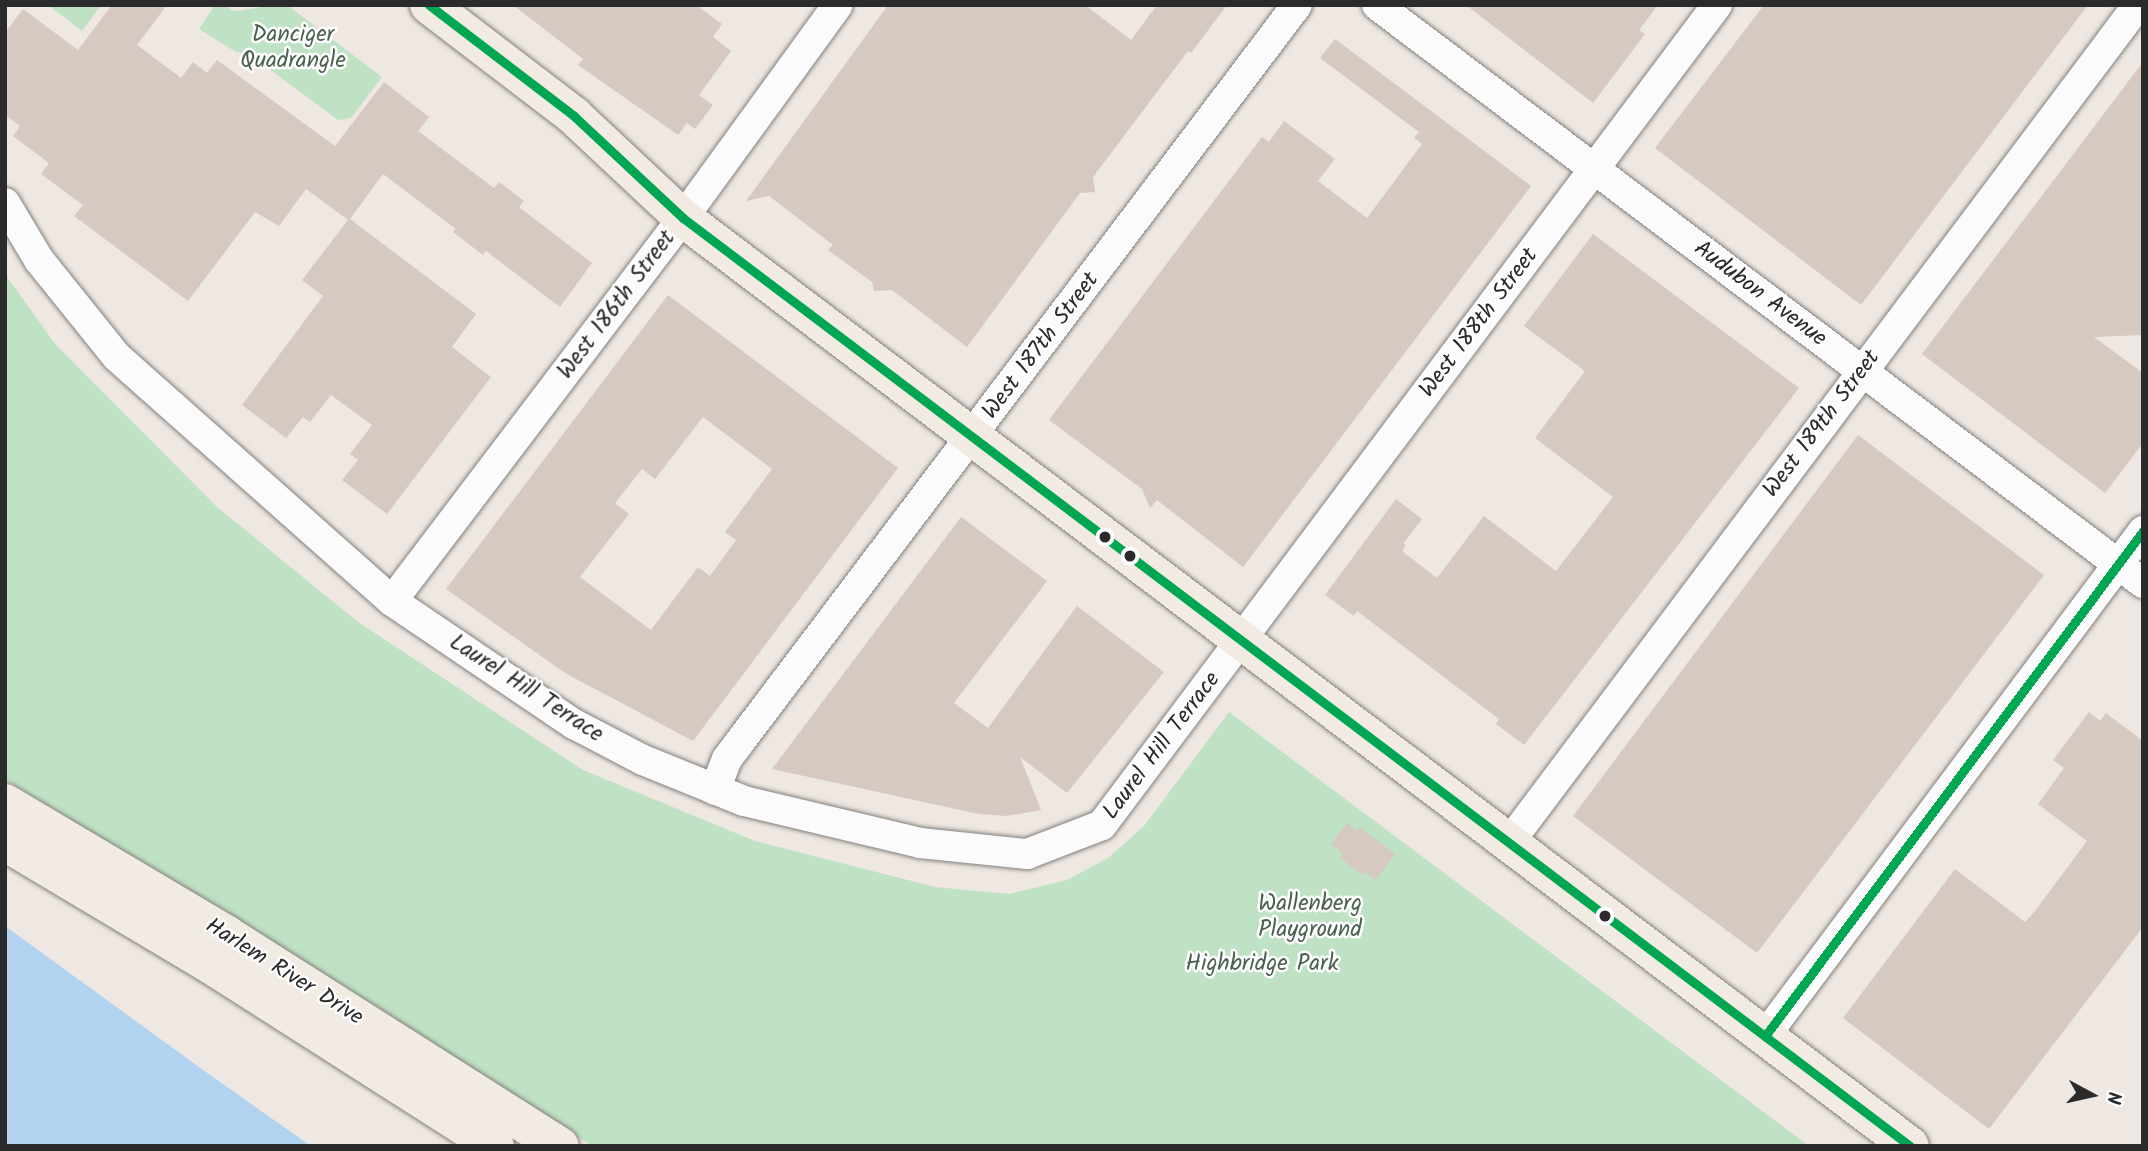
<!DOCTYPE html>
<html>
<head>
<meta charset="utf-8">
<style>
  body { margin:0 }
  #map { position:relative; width:2148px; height:1151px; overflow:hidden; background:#eee7e2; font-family:Kalam,sans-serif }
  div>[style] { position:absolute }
  .green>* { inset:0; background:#bfe2c4 }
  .water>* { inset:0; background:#b2d3ef }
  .building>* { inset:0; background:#d5c9c1 }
  .roads { filter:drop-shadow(0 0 2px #83807d) drop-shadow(0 0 2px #83807d) }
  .minor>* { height:30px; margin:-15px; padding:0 15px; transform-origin:15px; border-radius:15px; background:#fcfbfb }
  .major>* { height:38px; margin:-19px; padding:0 19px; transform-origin:19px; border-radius:19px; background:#f1ebe3 }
  .highway>* { height:38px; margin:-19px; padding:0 19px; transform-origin:19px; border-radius:19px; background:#f1ebe3 }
  .bus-1>* { height:9px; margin:-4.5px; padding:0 4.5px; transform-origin:4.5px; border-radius:4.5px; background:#00a651 }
  .dots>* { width:19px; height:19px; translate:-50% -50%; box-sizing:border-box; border:4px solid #fff; border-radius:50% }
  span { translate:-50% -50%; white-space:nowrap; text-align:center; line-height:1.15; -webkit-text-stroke:5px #fff; paint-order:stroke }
  .park-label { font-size:23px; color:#4c6152 }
  .street-label { font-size:23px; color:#2b2b2b }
  .frame { position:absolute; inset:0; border:7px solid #2b2b2b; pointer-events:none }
  .north { position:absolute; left:2057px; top:1060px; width:70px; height:70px; -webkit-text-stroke:5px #fff; paint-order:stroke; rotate:98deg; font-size:19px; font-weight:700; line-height:28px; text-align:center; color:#2b2b2b }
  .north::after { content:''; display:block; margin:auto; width:24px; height:32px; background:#2b2b2b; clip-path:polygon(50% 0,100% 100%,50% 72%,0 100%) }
</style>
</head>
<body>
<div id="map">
  <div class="green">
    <i style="clip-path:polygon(48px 5px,101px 5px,82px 31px)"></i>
    <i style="clip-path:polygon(215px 5px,225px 5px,233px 11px,258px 8px,261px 5px,287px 5px,382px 77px,351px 118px,338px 120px,249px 54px,236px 52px,199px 29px)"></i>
    <i style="clip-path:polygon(5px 274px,56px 345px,217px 507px,358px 622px,583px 770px,755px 841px,935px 887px,1009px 894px,1067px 880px,1108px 858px,1144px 826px,1229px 712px,1809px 1146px,592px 1146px,416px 1032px,5px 779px)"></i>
  </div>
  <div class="water">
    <i style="clip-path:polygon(5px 926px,210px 1075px,311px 1146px,5px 1146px)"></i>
  </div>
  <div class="building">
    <i style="clip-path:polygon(112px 5px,167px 5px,137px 45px,181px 78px,193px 62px,207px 73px,217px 60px,335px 146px,384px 82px,429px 117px,418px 131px,494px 188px,499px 182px,524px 201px,519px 207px,592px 263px,560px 307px,486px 251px,483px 255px,453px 232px,456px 229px,383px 174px,350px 219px,476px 314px,452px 347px,491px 377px,387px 514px,342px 480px,358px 460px,350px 454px,372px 425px,331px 395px,310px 422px,303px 417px,286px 438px,242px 405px,323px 296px,302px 280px,348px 220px,306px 189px,279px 226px,255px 212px,188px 301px,74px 216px,83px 205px,41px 174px,49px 163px,13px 136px,20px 126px,5px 115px,5px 33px,23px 9px,78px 50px)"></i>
    <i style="clip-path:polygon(513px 5px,696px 5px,722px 24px,713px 37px,731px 51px,699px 95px,713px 105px,695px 129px,687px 123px,678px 135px,578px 65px,583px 59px)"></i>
    <i style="clip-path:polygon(888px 5px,1085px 5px,1131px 40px,1157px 5px,1227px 5px,1191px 53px,1188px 51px,1093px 177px,1095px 192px,1080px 193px,967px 347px,892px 290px,874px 291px,872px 282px,828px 250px,833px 245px,769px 196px,746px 201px)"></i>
    <i style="clip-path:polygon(1466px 5px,1658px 5px,1639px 30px,1645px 34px,1593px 103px)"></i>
    <i style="clip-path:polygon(1764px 5px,2088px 5px,1861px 305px,1655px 148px)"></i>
    <i style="clip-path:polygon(1335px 39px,1531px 186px,1243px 567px,1157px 500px,1150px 508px,1142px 489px,1049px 420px,1262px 137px,1269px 142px,1284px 121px,1335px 159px,1318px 181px,1367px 218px,1422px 144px,1414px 138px,1419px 132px,1320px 58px)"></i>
    <i style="clip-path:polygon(2143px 62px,2143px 335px,2094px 337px,2143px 373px,2143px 443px,2105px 493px,1922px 354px)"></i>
    <i style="clip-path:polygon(1593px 234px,1799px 388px,1524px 745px,1496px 724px,1499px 719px,1357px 611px,1354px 616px,1325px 595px,1396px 499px,1422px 519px,1403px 544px,1406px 545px,1402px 551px,1437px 578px,1484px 516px,1556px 571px,1613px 497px,1535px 438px,1585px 371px,1524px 326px)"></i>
    <i style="clip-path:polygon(evenodd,668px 295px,898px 468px,693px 741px,565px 673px,446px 589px,668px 295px,703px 417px,772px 469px,725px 532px,736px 540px,710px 576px,698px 567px,651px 630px,580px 577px,629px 514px,615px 503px,642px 469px,655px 479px,703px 417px)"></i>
    <i style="clip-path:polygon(1858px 435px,2044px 575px,1757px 953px,1573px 816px)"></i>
    <i style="clip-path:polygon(961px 517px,1047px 581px,954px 703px,988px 728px,1077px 606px,1164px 672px,1067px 793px,1020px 757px,1041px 810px,1007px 816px,979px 814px,772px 769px)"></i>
    <i style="clip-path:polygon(2089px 712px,2100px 721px,2106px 713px,2143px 741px,2143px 927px,1989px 1129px,1843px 1018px,1955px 869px,2025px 922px,2035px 911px,2087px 841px,2038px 804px,2064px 768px,2053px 760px)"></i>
    <i style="clip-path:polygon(1347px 823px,1357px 831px,1360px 827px,1395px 854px,1376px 880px,1365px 872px,1362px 875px,1340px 858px,1343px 853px,1331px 844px)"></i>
  </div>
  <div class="roads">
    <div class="minor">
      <i style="left:1377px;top:5px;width:960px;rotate:37.04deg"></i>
      <i style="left:5px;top:203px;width:66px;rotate:59.2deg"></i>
      <i style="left:39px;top:260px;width:124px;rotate:51.2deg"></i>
      <i style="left:117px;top:357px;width:368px;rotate:41.6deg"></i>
      <i style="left:392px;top:601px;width:220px;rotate:34.1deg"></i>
      <i style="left:574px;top:724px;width:78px;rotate:27.6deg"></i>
      <i style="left:643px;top:760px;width:109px;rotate:22.1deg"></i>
      <i style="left:744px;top:801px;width:181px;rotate:13.4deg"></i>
      <i style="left:920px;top:843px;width:108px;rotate:5.9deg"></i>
      <i style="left:1027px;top:854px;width:80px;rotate:-21.1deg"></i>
      <i style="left:1102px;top:825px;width:1025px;rotate:-53.13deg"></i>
      <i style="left:392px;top:601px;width:481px;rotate:-52.8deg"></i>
      <i style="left:683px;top:218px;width:263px;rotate:-54deg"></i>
      <i style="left:715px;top:790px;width:33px;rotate:-69deg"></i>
      <i style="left:727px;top:759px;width:20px;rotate:-53deg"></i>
      <i style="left:739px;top:743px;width:925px;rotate:-52.91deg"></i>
      <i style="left:1508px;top:844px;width:1049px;rotate:-53.1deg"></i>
      <i style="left:1765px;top:1036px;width:631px;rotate:-53.18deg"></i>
    </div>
    <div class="major">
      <i style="left:429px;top:5px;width:183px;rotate:37.4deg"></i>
      <i style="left:574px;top:116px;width:149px;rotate:43.1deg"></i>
      <i style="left:683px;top:218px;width:1538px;rotate:37.1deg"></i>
    </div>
    <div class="highway">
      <i style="left:5px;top:803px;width:258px;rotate:30.7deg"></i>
      <i style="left:227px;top:935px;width:394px;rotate:32.4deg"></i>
      <i style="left:5px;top:842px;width:236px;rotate:30.8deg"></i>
      <i style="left:208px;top:963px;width:340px;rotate:32.5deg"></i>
    </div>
  </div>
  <div class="bus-1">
    <i style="left:429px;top:5px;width:183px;rotate:37.4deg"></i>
    <i style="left:574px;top:116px;width:149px;rotate:43.1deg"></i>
    <i style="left:683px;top:218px;width:1538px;rotate:37.1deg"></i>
    <i style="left:1765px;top:1036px;width:631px;rotate:-53.18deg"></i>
  </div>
  <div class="dots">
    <i style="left:1105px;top:537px;background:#2b2b2b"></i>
    <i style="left:1130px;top:556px;background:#2b2b2b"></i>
    <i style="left:1605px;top:916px;background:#2b2b2b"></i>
  </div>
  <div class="park-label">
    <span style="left:293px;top:48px">Danciger<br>Quadrangle</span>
    <span style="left:1310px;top:917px">Wallenberg<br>Playground</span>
    <span style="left:1262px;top:964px">Highbridge Park</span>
  </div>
  <div class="street-label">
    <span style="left:1760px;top:294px;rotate:37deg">Audubon Avenue</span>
    <span style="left:617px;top:305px;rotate:-53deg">West 186th Street</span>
    <span style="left:1479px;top:323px;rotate:-53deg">West 188th Street</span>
    <span style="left:1041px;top:346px;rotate:-53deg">West 187th Street</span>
    <span style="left:1822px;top:424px;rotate:-53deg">West 189th Street</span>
    <span style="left:526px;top:689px;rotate:33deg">Laurel Hill Terrace</span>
    <span style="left:1162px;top:746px;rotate:-53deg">Laurel Hill Terrace</span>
    <span style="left:284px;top:972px;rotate:32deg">Harlem River Drive</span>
  </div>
  <div class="frame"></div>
  <div class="north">N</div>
</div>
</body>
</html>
